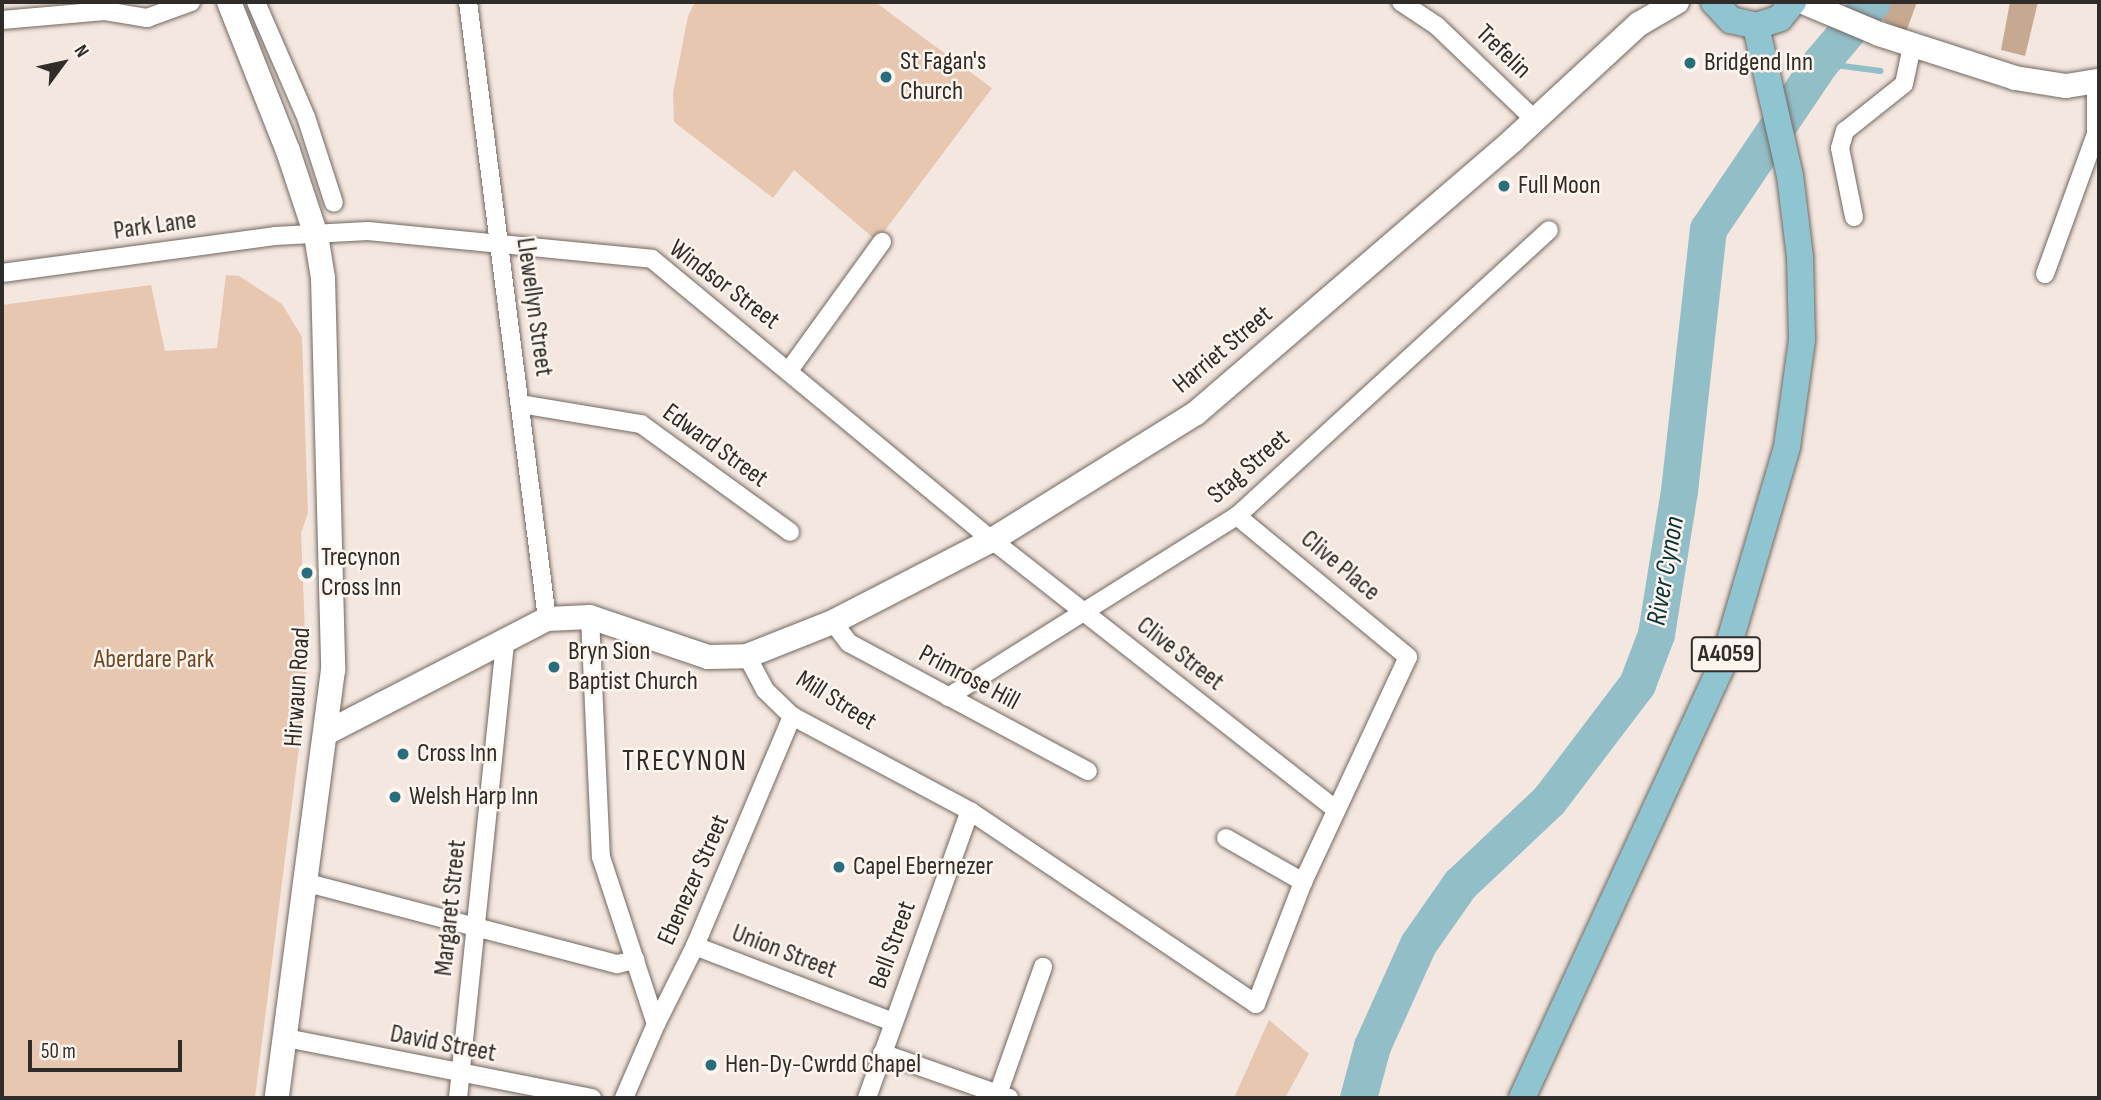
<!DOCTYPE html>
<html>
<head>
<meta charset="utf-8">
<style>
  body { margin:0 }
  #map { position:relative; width:2101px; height:1100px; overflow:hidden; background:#f3e7df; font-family:"Sofia Sans Condensed",sans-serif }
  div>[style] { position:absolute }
  .green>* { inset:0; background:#e7c7af }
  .forest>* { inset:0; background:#c7a890 }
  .stream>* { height:6px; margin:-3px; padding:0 3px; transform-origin:3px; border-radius:3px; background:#92bec8 }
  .river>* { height:37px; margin:-18.5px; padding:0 18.5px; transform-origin:18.5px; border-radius:18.5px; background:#92bec8 }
  .roads { filter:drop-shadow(0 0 2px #726861) drop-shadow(0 0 2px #726861) }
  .minor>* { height:18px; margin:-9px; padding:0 9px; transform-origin:9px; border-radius:9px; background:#fff }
  .secondary>* { height:24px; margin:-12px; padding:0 12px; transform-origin:12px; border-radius:12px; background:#fff }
  .primary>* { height:26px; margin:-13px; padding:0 13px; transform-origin:13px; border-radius:13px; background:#8ec5d1 }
  .dots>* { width:19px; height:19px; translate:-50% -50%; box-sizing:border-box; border:4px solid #fef5ee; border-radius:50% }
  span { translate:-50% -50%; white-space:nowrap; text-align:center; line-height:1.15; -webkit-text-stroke:5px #fef5ee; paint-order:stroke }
  .shield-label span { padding:2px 5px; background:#fef5ee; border:2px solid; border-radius:5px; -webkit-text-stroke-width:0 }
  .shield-label { font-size:24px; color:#302c29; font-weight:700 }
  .street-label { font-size:26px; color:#302c29 }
  .poi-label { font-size:26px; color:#302c29 }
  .left { translate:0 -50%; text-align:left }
  .park-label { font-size:26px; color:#734822 }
  .water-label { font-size:28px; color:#06323a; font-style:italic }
  .quarter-label { font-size:30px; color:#302c29; letter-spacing:2px }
  .frame { position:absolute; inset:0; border:4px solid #302c29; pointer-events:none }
  .north { position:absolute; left:28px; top:28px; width:70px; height:70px; -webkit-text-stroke:5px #fef5ee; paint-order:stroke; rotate:57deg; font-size:19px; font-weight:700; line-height:28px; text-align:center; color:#302c29 }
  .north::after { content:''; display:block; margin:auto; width:24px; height:32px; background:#302c29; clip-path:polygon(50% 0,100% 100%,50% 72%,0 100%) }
  .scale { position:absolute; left:28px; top:1040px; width:154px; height:32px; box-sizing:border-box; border:4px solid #302c29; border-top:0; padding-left:9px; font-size:21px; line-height:24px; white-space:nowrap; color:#302c29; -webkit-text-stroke:5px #fef5ee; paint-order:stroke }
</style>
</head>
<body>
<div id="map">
  <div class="green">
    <i style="clip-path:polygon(695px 2px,875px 2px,992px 88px,877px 241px,794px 170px,773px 198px,674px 122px,673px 93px,688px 16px)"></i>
    <i style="clip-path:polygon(226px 275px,239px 276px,282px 304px,302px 337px,308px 513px,301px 533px,307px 683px,255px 1098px,2px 1098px,2px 305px,151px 285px,165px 351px,217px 348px)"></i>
    <i style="clip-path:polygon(1269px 1020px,1309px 1054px,1285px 1098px,1234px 1098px)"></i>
  </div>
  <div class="forest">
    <i style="clip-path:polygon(1848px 2px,1917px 2px,1906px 32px)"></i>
    <i style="clip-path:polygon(2010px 2px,2038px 2px,2025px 56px,2001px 50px)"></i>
  </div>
  <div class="stream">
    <i style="left:1820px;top:63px;width:61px;rotate:7.6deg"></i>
  </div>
  <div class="river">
    <i style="left:1358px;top:1098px;width:54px;rotate:-74.9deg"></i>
    <i style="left:1372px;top:1046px;width:112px;rotate:-65.7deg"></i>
    <i style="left:1418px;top:944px;width:73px;rotate:-55deg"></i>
    <i style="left:1460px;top:884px;width:122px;rotate:-43.3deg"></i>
    <i style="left:1549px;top:800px;width:146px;rotate:-52.8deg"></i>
    <i style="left:1637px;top:684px;width:53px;rotate:-69.2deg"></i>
    <i style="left:1656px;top:634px;width:145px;rotate:-80.9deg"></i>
    <i style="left:1679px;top:491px;width:264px;rotate:-83.7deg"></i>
    <i style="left:1708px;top:229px;width:200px;rotate:-56deg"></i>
    <i style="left:1820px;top:63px;width:80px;rotate:-49.6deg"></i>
  </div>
  <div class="roads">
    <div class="minor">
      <i style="left:256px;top:2px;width:125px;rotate:66.5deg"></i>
      <i style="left:306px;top:117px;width:90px;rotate:72deg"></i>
      <i style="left:468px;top:2px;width:622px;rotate:82.7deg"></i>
      <i style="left:1401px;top:2px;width:43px;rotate:33.7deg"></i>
      <i style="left:1437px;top:26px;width:134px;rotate:43.8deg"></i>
      <i style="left:2px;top:20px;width:103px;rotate:-5deg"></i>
      <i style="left:105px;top:11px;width:43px;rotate:9.5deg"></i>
      <i style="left:147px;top:18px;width:47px;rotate:-20deg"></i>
      <i style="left:2096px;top:81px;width:53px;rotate:90deg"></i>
      <i style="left:2096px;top:134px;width:3px;rotate:18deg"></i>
      <i style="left:1854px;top:217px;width:70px;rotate:-101.5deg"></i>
      <i style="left:1840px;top:148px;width:18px;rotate:-74deg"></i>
      <i style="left:1845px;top:131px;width:75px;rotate:-38.5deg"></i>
      <i style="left:1904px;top:84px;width:40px;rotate:-78deg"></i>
      <i style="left:2px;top:273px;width:275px;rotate:-7.7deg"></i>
      <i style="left:275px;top:236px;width:93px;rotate:-3.1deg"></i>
      <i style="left:368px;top:231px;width:285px;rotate:5.6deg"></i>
      <i style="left:652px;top:259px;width:441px;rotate:39.6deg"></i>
      <i style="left:992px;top:540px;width:437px;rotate:38.1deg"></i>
      <i style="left:2045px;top:274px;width:149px;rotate:-70deg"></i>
      <i style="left:790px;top:369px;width:157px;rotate:-54.1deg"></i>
      <i style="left:521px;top:404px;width:122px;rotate:9.5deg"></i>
      <i style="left:641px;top:424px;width:184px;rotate:35.9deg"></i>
      <i style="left:590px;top:617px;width:240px;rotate:87.4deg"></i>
      <i style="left:601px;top:857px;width:176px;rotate:71.8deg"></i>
      <i style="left:656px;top:1024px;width:81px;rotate:113.4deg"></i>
      <i style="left:833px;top:622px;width:26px;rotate:53deg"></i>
      <i style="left:849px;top:643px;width:271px;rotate:28.2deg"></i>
      <i style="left:747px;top:656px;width:38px;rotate:62deg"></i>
      <i style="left:765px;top:690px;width:37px;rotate:44deg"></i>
      <i style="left:792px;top:716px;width:202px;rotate:28.1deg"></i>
      <i style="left:970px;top:811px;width:345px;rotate:34deg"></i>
      <i style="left:1256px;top:1004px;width:131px;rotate:-68.9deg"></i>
      <i style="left:1303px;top:882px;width:248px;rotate:-65deg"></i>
      <i style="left:1408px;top:657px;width:222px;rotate:-140.5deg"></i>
      <i style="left:948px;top:697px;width:341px;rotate:-32.1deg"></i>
      <i style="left:1237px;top:516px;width:423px;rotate:-42.5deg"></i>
      <i style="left:1226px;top:838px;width:89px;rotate:29.7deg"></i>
      <i style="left:304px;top:882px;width:324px;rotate:14.7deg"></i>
      <i style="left:617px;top:964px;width:19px;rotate:-12deg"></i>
      <i style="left:695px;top:946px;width:212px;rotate:21deg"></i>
      <i style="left:656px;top:1024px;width:87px;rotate:-63.4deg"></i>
      <i style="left:695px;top:946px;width:250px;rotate:-67.1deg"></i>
      <i style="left:286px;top:1038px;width:312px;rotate:11.1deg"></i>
      <i style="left:882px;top:1053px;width:135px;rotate:19.5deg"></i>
      <i style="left:998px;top:1094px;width:135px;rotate:-70.5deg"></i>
      <i style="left:458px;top:1098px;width:460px;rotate:-84.1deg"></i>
      <i style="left:867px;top:1098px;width:305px;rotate:-70.3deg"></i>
    </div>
    <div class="secondary">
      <i style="left:229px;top:2px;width:160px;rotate:68.4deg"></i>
      <i style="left:288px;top:151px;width:89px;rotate:71.6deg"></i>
      <i style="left:316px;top:235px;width:44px;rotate:80.8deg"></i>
      <i style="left:323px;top:278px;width:392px;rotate:88.5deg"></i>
      <i style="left:333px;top:670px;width:432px;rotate:97.5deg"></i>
      <i style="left:1803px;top:2px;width:82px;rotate:22.8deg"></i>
      <i style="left:1879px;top:34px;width:143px;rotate:17.9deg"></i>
      <i style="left:2015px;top:78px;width:52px;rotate:8.9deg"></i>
      <i style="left:2066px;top:86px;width:33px;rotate:-9deg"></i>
      <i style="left:328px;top:732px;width:246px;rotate:-27.3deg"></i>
      <i style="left:547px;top:619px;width:43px;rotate:-2.7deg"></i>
      <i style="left:590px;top:617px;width:125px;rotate:18.7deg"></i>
      <i style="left:708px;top:657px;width:39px;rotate:-1deg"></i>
      <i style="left:747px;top:656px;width:92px;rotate:-21.6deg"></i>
      <i style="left:833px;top:622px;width:179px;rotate:-27.3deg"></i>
      <i style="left:992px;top:540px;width:240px;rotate:-31.9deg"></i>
      <i style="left:1196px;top:413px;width:417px;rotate:-40.7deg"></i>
      <i style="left:1512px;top:141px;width:173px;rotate:-42.7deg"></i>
      <i style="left:1639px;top:24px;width:44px;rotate:-30.1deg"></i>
    </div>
    <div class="primary">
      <i style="left:1714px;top:2px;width:25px;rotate:47deg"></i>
      <i style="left:1731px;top:20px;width:26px;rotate:13deg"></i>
      <i style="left:1756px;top:26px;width:25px;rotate:-18deg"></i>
      <i style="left:1780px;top:18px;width:21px;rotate:-51deg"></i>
      <i style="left:1522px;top:1098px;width:481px;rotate:-65.2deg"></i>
      <i style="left:1724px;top:661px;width:223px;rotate:-73.6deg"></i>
      <i style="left:1787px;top:447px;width:108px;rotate:-82deg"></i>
      <i style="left:1802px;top:340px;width:83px;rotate:-91.4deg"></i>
      <i style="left:1800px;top:257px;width:82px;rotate:-97deg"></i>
      <i style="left:1790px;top:176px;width:154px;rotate:-102.8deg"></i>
    </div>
  </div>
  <div class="dots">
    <i style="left:1690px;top:63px;background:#286e7c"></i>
    <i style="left:886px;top:77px;background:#286e7c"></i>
    <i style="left:1504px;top:186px;background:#286e7c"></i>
    <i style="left:307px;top:573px;background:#286e7c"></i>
    <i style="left:554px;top:667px;background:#286e7c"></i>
    <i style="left:403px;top:754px;background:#286e7c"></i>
    <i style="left:395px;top:797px;background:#286e7c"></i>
    <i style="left:839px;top:867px;background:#286e7c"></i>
    <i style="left:711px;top:1065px;background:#286e7c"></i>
  </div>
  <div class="shield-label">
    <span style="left:1726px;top:654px">A4059</span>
  </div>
  <div class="street-label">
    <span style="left:1503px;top:52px;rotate:44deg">Trefelin</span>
    <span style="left:155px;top:226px;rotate:-8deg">Park Lane</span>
    <span style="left:724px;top:285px;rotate:37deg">Windsor Street</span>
    <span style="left:534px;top:307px;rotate:82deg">Llewellyn Street</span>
    <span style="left:1223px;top:350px;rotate:-40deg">Harriet Street</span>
    <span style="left:715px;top:446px;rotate:36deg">Edward Street</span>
    <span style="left:1249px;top:467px;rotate:-41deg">Stag Street</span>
    <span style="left:1340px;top:566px;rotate:40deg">Clive Place</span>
    <span style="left:1180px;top:654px;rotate:38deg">Clive Street</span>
    <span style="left:969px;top:678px;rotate:28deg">Primrose Hill</span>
    <span style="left:298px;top:687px;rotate:-86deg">Hirwaun Road</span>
    <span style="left:836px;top:701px;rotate:32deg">Mill Street</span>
    <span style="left:694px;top:880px;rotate:-66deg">Ebenezer Street</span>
    <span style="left:451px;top:908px;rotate:-84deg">Margaret Street</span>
    <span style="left:893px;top:945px;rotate:-70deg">Bell Street</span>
    <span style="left:784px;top:952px;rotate:21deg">Union Street</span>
    <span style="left:443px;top:1044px;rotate:11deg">David Street</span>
  </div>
  <div class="poi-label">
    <span class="left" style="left:900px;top:77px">St Fagan's<br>Church</span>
    <span class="left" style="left:1704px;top:63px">Bridgend Inn</span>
    <span class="left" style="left:1518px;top:186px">Full Moon</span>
    <span class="left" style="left:321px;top:573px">Trecynon<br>Cross Inn</span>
    <span class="left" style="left:568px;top:667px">Bryn Sion<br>Baptist Church</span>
    <span class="left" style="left:417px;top:754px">Cross Inn</span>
    <span class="left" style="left:409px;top:797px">Welsh Harp Inn</span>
    <span class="left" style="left:853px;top:867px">Capel Ebernezer</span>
    <span class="left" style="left:725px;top:1065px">Hen-Dy-Cwrdd Chapel</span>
  </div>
  <div class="park-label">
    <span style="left:154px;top:660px">Aberdare Park</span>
  </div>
  <div class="water-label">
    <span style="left:1666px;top:571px;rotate:-80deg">River Cynon</span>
  </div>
  <div class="quarter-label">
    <span style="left:685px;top:761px">TRECYNON</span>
  </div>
  <div class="frame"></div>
  <div class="north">N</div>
  <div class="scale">50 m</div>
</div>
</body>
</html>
